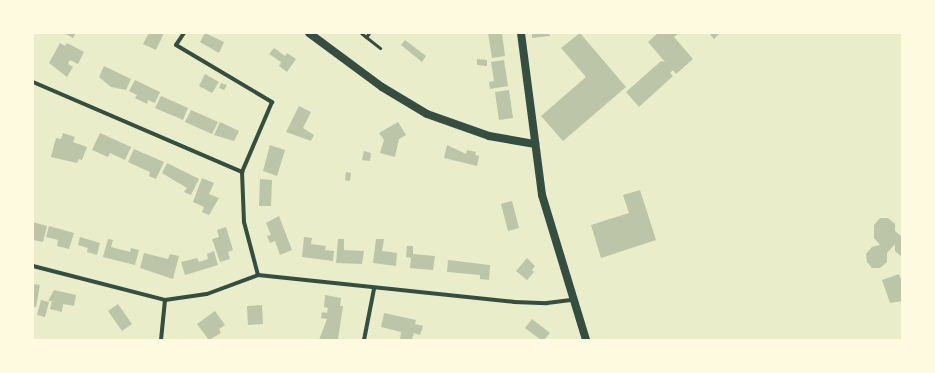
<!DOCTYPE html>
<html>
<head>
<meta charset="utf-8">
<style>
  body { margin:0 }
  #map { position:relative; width:935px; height:373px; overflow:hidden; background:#e9edc9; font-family:"DM Sans",sans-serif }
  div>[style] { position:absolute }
  .building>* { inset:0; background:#bcc5a7 }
  .service>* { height:3px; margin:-1.5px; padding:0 1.5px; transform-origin:1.5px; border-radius:1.5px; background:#344e41 }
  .minor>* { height:4px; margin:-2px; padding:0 2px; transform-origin:2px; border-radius:2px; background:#344e41 }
  .secondary>* { height:8px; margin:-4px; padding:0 4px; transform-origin:4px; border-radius:4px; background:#344e41 }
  span { translate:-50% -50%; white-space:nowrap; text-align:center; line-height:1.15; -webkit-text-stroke:3.5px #fefae0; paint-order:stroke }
  .frame { position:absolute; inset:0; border:34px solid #fefae0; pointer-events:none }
</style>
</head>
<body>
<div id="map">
  <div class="building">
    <i style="clip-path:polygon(64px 33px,76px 33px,73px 38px)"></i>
    <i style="clip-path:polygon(149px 33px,164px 33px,156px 50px,143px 44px)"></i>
    <i style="clip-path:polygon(205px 33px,224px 42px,219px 53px,200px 42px)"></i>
    <i style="clip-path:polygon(488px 33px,502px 33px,505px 56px,492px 58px)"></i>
    <i style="clip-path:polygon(532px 33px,549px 33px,550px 36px,532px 38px)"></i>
    <i style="clip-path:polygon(580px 33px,626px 87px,563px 141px,541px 116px,586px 77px,561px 48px)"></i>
    <i style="clip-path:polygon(658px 33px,679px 33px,674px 37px,693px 59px,676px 74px,673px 70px,670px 73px,673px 76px,639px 107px,626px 92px,661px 61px,665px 62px,648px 42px)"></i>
    <i style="clip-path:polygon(709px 33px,720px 33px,714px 39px)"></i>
    <i style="clip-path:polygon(405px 40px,426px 56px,422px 62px,401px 45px)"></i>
    <i style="clip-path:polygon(60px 43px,65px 46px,67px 43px,84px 52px,78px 64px,70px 60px,68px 64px,73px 67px,67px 77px,49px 63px)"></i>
    <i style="clip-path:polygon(274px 48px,285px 56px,287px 53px,296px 59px,287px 72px,279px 66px,281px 62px,269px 54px)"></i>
    <i style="clip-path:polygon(477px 59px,487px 60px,487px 66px,477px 65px)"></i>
    <i style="clip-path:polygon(504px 60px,508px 86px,490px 89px,489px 82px,494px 81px,491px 62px)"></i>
    <i style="clip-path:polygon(104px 66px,131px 79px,126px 90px,111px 87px,99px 77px)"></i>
    <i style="clip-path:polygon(205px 74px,219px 82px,212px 93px,199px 86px)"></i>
    <i style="clip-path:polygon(135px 80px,160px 92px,155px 103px,148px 100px,147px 104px,135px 98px,137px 95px,129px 91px)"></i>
    <i style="clip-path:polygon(221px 83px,227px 85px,224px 90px,219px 88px)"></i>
    <i style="clip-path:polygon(509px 90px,513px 118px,499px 120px,495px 92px)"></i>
    <i style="clip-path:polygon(161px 96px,188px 108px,183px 120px,155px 108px)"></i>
    <i style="clip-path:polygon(299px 106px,311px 112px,303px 128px,314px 135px,311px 141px,286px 132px)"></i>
    <i style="clip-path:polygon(191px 110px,218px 122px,212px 134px,185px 122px)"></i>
    <i style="clip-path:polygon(220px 122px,239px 131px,234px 141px,214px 135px)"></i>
    <i style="clip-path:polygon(398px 122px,406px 135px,399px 139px,395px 157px,380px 153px,384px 140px,379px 133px)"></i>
    <i style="clip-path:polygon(63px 133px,75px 137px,73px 142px,87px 147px,82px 160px,79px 159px,77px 163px,51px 157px,56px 138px,61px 139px)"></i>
    <i style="clip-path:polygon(100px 133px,131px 147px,125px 160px,110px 153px,108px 157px,92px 150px)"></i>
    <i style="clip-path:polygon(270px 145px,285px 150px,277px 176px,263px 171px)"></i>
    <i style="clip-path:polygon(447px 145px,466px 154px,467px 150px,476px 152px,475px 155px,479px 156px,477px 166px,444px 158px)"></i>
    <i style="clip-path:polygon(134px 149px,164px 162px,156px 179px,149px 176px,150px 172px,128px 162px)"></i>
    <i style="clip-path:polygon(364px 151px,371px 153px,370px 161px,362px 160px)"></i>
    <i style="clip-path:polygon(167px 163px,199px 179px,191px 195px,184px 192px,187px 188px,162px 173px)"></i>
    <i style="clip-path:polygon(346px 172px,351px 173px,350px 181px,345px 180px)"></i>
    <i style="clip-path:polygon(202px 178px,214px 183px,209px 194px,219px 198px,209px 215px,202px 212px,204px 207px,193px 202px)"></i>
    <i style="clip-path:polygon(260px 179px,272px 180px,271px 206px,259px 206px)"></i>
    <i style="clip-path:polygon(640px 190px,656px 240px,601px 258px,591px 225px,629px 213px,623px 195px)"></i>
    <i style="clip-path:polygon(512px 201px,519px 228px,508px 231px,501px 204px)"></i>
    <i style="clip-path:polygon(279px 216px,292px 250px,280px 255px,275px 241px,270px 243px,267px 236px,271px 235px,266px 223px)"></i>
    <i style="clip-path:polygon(880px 218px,888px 218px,895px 224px,895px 231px,902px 237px,902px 257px,895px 251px,895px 244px,887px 253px,887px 262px,880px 268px,872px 268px,867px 262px,866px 254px,872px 247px,880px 245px,874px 238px,874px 225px)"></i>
    <i style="clip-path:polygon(33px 222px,47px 226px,43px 242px,33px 240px)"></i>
    <i style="clip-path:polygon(49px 226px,74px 233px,69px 249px,57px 246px,58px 240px,46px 237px)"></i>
    <i style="clip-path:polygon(226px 227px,233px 250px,228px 252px,230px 259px,220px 262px,212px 239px,219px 237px,217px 230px)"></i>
    <i style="clip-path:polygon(80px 237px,100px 243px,97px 255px,87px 252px,88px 248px,78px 245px)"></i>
    <i style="clip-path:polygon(304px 237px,312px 238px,311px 244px,326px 246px,325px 250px,334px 251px,333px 261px,302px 257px)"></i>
    <i style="clip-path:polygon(108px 239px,113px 240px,111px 247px,130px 252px,131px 248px,139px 250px,135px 265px,103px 257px)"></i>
    <i style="clip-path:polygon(338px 239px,344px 239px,344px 250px,364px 251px,362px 264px,336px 263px)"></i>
    <i style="clip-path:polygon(376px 239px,384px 239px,382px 251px,397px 253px,396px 266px,373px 263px)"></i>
    <i style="clip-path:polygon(407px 246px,413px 246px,413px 254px,435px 256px,433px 270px,410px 268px,411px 258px,406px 257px)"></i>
    <i style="clip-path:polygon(214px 251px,218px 265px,185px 275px,181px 262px,197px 258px,199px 262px,208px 259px,207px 254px)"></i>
    <i style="clip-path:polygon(144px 253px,168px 259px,170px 254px,179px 256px,173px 279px,140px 268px)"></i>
    <i style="clip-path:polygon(527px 258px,535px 266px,532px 270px,534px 272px,527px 280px,516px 271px)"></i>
    <i style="clip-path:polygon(448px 260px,490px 265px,489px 280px,480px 279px,480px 275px,447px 272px)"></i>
    <i style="clip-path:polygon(899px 274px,902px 283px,902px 301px,890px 303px,882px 280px)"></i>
    <i style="clip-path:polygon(33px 284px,40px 285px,36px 307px,33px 307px)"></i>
    <i style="clip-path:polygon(54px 290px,76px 295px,74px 306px,63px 304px,62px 312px,50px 309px,52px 301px,48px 301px)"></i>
    <i style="clip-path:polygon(325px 295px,341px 298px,340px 306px,343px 306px,338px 339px,319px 340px,327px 319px,321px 318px,322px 312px,327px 313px,328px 308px,324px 307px)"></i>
    <i style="clip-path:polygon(41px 300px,49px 302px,45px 317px,37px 315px)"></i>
    <i style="clip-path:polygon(118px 304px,132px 324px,122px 331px,108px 311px)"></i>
    <i style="clip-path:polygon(262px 305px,263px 324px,248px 325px,247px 306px)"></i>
    <i style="clip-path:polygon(215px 311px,225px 325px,219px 329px,221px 333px,209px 340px,197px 324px)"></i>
    <i style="clip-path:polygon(384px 313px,416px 320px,415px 324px,423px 326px,420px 335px,414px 333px,412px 340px,400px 340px,401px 332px,381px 327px)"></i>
    <i style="clip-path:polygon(532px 319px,550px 333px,544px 340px,541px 340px,525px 328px)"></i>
  </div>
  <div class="service">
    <i style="left:361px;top:33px;width:6px;rotate:39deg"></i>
    <i style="left:366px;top:37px;width:5px;rotate:-53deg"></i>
    <i style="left:366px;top:37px;width:18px;rotate:38deg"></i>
  </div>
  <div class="minor">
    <i style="left:184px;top:33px;width:14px;rotate:124deg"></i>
    <i style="left:176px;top:45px;width:112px;rotate:30.7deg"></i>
    <i style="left:272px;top:102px;width:76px;rotate:113.2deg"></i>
    <i style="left:33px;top:82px;width:228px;rotate:23.3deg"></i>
    <i style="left:242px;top:172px;width:50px;rotate:87.7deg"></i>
    <i style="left:244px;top:222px;width:55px;rotate:75.2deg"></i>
    <i style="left:33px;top:266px;width:136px;rotate:14.4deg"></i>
    <i style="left:165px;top:300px;width:42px;rotate:-8.1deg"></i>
    <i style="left:207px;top:294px;width:54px;rotate:-20.4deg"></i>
    <i style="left:258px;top:275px;width:257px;rotate:6deg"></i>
    <i style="left:514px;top:302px;width:33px;rotate:2deg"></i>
    <i style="left:547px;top:303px;width:26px;rotate:-7deg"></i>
    <i style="left:161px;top:340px;width:40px;rotate:-84.3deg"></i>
    <i style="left:364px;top:340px;width:52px;rotate:-78.9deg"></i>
  </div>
  <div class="secondary">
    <i style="left:309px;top:33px;width:91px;rotate:36.5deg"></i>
    <i style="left:382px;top:87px;width:52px;rotate:31deg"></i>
    <i style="left:427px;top:114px;width:66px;rotate:19.5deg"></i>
    <i style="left:489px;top:136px;width:47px;rotate:9.9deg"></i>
    <i style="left:521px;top:33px;width:163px;rotate:82.6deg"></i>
    <i style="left:542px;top:195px;width:152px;rotate:73.1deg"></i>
  </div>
  <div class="frame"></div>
</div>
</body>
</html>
